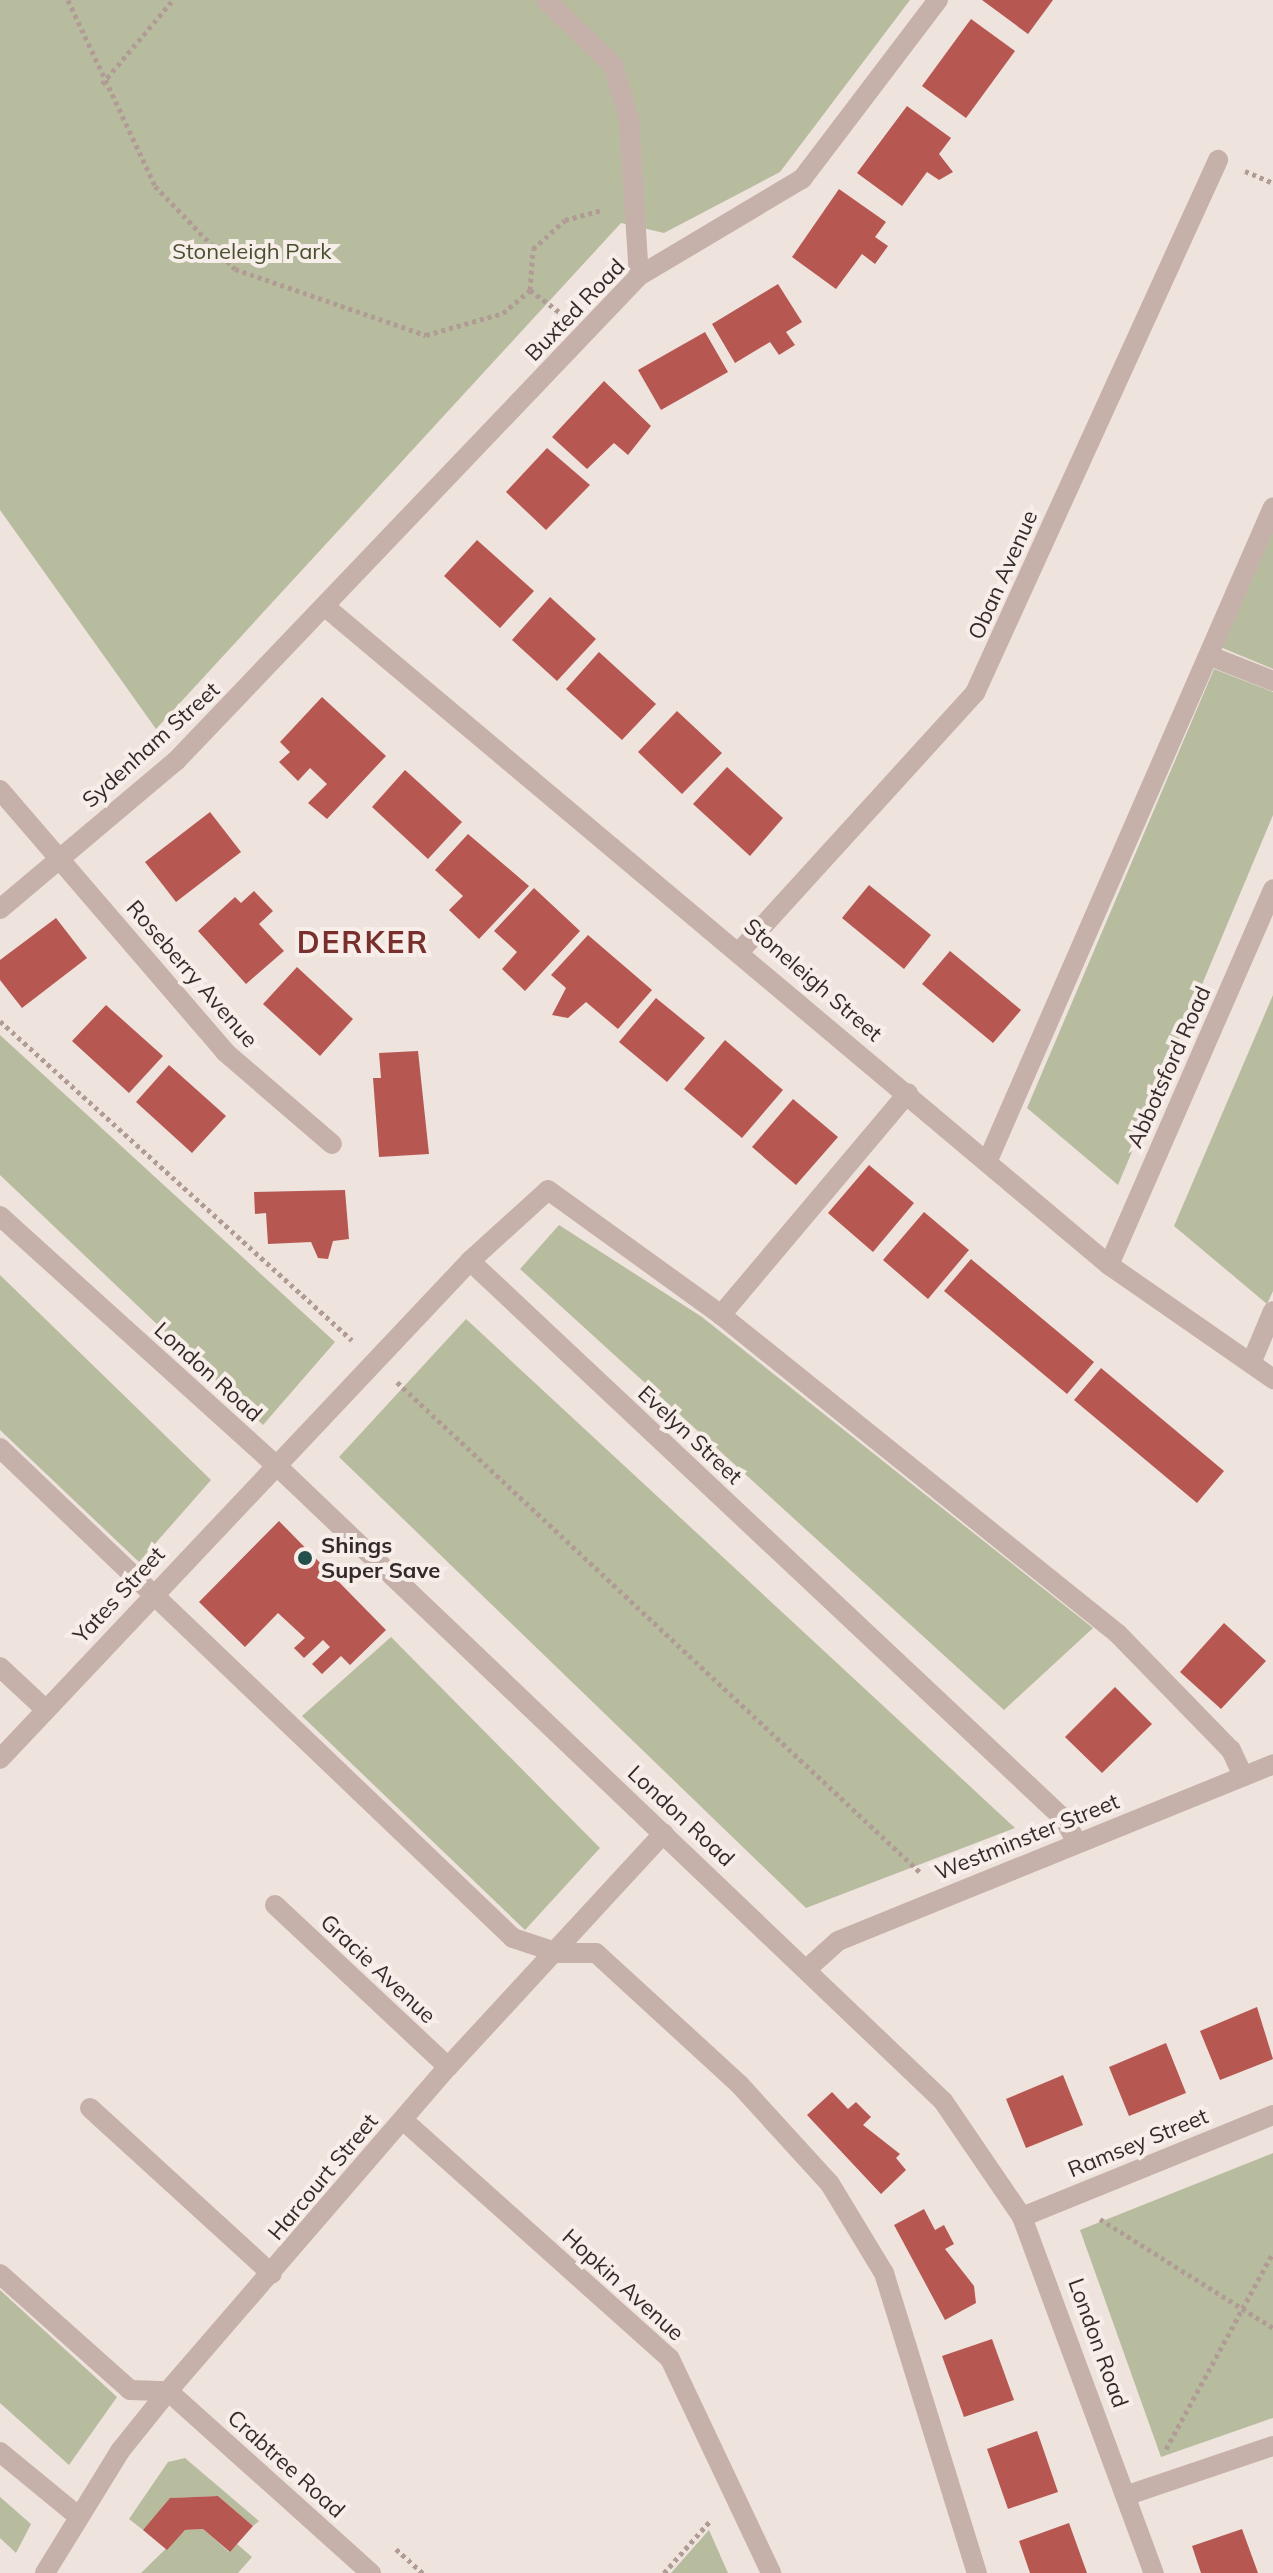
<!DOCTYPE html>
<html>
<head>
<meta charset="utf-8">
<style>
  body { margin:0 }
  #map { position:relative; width:1273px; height:2573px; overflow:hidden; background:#efe3dd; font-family:Mulish,sans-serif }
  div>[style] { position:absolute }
  .green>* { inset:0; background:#b8bc9e }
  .building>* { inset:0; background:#b75752 }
  .path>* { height:5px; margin-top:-2.5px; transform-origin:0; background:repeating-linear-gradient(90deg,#b19b95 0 4px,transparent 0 8px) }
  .minor>* { height:20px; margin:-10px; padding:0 10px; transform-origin:10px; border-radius:10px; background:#c6b1aa }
  .dots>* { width:22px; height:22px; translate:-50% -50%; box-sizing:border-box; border:4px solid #f7eee9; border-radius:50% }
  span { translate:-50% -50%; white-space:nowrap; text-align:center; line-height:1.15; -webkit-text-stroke:8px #f7eee9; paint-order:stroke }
  .park-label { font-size:22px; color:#4a4f2f }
  .street-label { font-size:22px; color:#342a29 }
  .poi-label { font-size:22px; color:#342a29; font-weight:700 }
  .left { translate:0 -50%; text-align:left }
  .district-label { font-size:30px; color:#792f2b; font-weight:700; letter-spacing:2px }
</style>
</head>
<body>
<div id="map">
  <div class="green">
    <i style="clip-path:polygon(0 0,910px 0,780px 172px,664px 233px,621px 223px,156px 729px,0 510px)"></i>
    <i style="clip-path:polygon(1273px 525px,1273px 669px,1220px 647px)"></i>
    <i style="clip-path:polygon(1214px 669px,1273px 692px,1273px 815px,1118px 1185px,1027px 1108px)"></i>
    <i style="clip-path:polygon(1273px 995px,1273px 1291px,1267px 1304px,1174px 1226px)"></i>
    <i style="clip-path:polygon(0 1035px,335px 1342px,263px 1425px,0 1175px)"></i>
    <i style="clip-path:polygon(559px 1225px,702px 1317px,1093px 1628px,1004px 1710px,520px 1269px)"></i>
    <i style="clip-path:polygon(0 1275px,211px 1480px,139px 1562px,0 1430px)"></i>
    <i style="clip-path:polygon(466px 1319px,1015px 1828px,806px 1908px,339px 1457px)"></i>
    <i style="clip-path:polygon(391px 1637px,600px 1848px,525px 1930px,302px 1716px)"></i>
    <i style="clip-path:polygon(1273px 2153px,1273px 2418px,1161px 2457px,1080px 2230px)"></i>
    <i style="clip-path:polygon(0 2290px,117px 2397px,69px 2465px,0 2403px)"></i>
    <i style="clip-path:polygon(185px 2458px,259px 2521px,253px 2526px,218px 2496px,171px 2498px,143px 2530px,129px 2519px,168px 2462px)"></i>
    <i style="clip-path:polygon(0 2497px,31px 2524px,16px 2553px,0 2538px)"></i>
    <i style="clip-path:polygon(203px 2529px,229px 2552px,237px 2544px,252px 2557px,238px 2573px,141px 2573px,185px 2530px)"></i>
    <i style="clip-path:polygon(709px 2530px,728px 2573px,671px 2573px)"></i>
  </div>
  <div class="building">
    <i style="clip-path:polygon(982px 0,1053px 0,1028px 34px)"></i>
    <i style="clip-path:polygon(971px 19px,1015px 51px,966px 118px,922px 86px)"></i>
    <i style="clip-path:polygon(907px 106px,951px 138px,939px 154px,953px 172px,939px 180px,927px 172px,902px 206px,857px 173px)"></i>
    <i style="clip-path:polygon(839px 189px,886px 222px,875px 237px,888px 246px,875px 264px,862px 254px,836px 289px,792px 257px)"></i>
    <i style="clip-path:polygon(778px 284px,802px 322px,786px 332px,795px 345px,779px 355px,770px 342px,735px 363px,712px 324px)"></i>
    <i style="clip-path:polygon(705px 332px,728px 372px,661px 410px,638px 370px)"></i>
    <i style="clip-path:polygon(604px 381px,651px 426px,628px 455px,614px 443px,587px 469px,552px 437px)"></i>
    <i style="clip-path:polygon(547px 448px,590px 485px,546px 530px,506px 492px)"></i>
    <i style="clip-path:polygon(477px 540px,534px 591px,500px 628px,444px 576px)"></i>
    <i style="clip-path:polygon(550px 597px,596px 639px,557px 681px,512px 640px)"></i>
    <i style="clip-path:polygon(599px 652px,656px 704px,622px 740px,566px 689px)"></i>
    <i style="clip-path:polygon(322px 697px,386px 756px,327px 819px,308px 803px,327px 784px,310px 768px,298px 781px,279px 762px,290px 752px,280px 742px)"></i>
    <i style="clip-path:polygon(677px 711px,722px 753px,682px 794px,638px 752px)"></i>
    <i style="clip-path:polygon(727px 767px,783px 818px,750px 856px,693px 804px)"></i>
    <i style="clip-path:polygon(405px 770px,462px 822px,428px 859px,372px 807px)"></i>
    <i style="clip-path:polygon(210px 812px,241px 852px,176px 902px,145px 862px)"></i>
    <i style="clip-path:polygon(468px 834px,529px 886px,479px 939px,449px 910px,463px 896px,435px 870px)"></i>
    <i style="clip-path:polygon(869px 885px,931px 935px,904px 969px,842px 918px)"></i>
    <i style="clip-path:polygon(534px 888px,580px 931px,525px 991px,502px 969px,517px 952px,494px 931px)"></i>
    <i style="clip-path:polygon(254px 891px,273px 911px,259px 924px,284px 951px,246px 984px,198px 931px,235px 897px,241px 903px)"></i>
    <i style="clip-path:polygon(56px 918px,87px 958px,22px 1008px,0 980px,0 960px)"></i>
    <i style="clip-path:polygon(588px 935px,652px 990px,618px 1029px,586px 1002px,568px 1018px,552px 1015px,566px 988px,551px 975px)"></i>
    <i style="clip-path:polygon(950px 951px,1021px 1010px,993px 1043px,922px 984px)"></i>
    <i style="clip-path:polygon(297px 967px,353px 1019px,320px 1056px,263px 1004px)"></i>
    <i style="clip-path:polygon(656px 998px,705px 1038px,667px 1082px,619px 1042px)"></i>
    <i style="clip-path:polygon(106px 1005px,163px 1056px,129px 1093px,72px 1041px)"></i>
    <i style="clip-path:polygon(725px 1040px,783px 1090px,742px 1138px,684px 1089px)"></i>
    <i style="clip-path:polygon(418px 1051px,429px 1154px,379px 1157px,373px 1078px,381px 1078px,379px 1053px)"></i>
    <i style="clip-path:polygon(169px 1065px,226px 1116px,192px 1153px,136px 1102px)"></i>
    <i style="clip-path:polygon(793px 1099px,838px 1137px,796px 1185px,752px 1147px)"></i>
    <i style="clip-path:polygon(869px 1165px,914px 1203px,873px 1252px,828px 1213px)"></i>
    <i style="clip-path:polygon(345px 1190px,349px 1239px,333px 1241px,328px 1259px,318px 1258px,311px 1242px,268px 1244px,266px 1213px,255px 1214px,254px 1192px)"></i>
    <i style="clip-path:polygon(924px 1212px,969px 1250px,928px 1299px,883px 1260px)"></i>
    <i style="clip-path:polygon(971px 1259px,1094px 1362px,1067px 1394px,944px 1291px)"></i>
    <i style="clip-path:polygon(1101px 1368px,1224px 1471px,1197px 1503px,1074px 1400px)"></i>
    <i style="clip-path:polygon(279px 1521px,386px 1630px,350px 1665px,341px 1656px,322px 1674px,312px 1664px,330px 1647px,323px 1640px,304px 1658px,294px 1648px,305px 1638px,278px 1613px,245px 1647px,199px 1602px)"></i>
    <i style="clip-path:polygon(1224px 1623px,1266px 1661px,1221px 1709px,1180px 1672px)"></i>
    <i style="clip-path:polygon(1115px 1687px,1152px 1724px,1102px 1773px,1065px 1737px)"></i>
    <i style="clip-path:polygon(1257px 2007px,1273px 2059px,1220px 2080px,1200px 2031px)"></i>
    <i style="clip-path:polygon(1166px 2043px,1186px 2093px,1129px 2116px,1109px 2067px)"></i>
    <i style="clip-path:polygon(1063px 2075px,1083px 2125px,1026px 2148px,1006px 2099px)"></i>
    <i style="clip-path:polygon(832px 2092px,848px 2109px,856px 2102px,871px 2117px,863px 2125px,900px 2154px,896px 2158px,906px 2170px,881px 2194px,807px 2115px)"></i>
    <i style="clip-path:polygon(924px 2209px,935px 2230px,944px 2225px,954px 2244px,945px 2249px,974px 2286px,976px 2303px,945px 2320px,894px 2225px)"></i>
    <i style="clip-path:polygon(992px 2339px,1014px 2400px,964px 2417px,942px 2356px)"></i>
    <i style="clip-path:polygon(1037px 2431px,1058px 2492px,1008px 2509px,987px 2449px)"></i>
    <i style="clip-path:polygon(218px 2496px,253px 2526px,230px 2552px,203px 2529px,185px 2530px,167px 2550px,143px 2530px,170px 2498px)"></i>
    <i style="clip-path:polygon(1069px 2523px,1087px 2573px,1030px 2573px,1019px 2541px)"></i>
    <i style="clip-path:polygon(1242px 2529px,1258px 2573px,1201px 2573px,1192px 2546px)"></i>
  </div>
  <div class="path">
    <i style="left:68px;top:0;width:205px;rotate:64.9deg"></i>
    <i style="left:155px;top:186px;width:115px;rotate:46.1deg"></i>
    <i style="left:235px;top:269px;width:202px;rotate:19.1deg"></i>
    <i style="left:426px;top:335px;width:80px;rotate:-15.9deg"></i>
    <i style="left:503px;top:313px;width:35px;rotate:-40deg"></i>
    <i style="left:530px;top:290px;width:40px;rotate:37deg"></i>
    <i style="left:102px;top:84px;width:110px;rotate:-49.8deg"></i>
    <i style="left:1245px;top:171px;width:30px;rotate:23deg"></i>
    <i style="left:530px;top:290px;width:41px;rotate:-85.8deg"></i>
    <i style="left:533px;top:249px;width:43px;rotate:-42.2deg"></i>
    <i style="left:565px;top:220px;width:38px;rotate:-15deg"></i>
    <i style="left:0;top:1021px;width:475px;rotate:42.2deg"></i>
    <i style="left:397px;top:1382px;width:718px;rotate:43.14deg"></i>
    <i style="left:1100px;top:2219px;width:204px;rotate:32.2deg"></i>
    <i style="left:1166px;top:2449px;width:223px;rotate:-61.4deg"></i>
    <i style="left:396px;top:2549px;width:36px;rotate:42deg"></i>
    <i style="left:664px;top:2573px;width:69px;rotate:-48.5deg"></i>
  </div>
  <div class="minor">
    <i style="left:546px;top:0;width:93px;rotate:44.1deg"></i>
    <i style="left:613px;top:65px;width:56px;rotate:73.5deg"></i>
    <i style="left:629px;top:119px;width:157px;rotate:86.4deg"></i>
    <i style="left:328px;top:609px;width:1020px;rotate:40.03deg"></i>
    <i style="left:1109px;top:1265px;width:200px;rotate:34.8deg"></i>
    <i style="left:1210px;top:656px;width:68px;rotate:21.6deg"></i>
    <i style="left:0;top:790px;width:345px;rotate:49.3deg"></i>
    <i style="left:225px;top:1052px;width:141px;rotate:40.7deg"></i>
    <i style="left:0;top:909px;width:230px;rotate:-40.1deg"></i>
    <i style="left:176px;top:761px;width:671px;rotate:-46.33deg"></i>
    <i style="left:639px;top:276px;width:190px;rotate:-30.8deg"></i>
    <i style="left:802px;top:179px;width:225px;rotate:-52.8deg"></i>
    <i style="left:741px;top:950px;width:348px;rotate:-47.7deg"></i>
    <i style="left:975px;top:693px;width:586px;rotate:-65.49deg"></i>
    <i style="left:988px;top:1160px;width:712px;rotate:-66.42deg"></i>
    <i style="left:0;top:1216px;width:372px;rotate:42.1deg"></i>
    <i style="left:276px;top:1465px;width:922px;rotate:43.64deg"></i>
    <i style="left:943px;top:2101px;width:140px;rotate:55.7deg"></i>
    <i style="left:1022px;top:2217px;width:380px;rotate:69.7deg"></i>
    <i style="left:470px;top:1261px;width:105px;rotate:-42.3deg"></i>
    <i style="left:548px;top:1190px;width:213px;rotate:35.8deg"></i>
    <i style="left:721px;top:1315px;width:509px;rotate:38.78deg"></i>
    <i style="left:1118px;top:1634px;width:162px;rotate:45.8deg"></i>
    <i style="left:1231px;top:1750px;width:29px;rotate:65deg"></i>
    <i style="left:1109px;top:1265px;width:410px;rotate:-66.4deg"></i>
    <i style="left:721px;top:1315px;width:290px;rotate:-49.9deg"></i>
    <i style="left:1252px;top:1361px;width:54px;rotate:-67.2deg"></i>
    <i style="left:0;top:1448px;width:709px;rotate:43.69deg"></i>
    <i style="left:513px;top:1938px;width:47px;rotate:18.4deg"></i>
    <i style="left:558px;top:1953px;width:38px"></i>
    <i style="left:596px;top:1953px;width:194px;rotate:42.5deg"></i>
    <i style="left:739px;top:2084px;width:135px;rotate:47.7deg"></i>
    <i style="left:830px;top:2184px;width:104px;rotate:58.8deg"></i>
    <i style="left:884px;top:2273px;width:314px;rotate:72.8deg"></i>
    <i style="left:0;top:1667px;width:63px;rotate:43.1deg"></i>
    <i style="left:0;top:1759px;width:685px;rotate:-46.66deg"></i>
    <i style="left:470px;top:1261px;width:816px;rotate:43.21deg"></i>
    <i style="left:1065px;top:1820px;width:25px;rotate:63deg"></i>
    <i style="left:275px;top:1905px;width:237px;rotate:43.1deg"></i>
    <i style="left:808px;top:1968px;width:40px;rotate:-42deg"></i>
    <i style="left:838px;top:1941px;width:470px;rotate:-22.1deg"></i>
    <i style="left:90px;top:2108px;width:246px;rotate:42.4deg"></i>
    <i style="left:403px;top:2120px;width:358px;rotate:41.8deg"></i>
    <i style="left:670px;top:2359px;width:237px;rotate:64.7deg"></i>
    <i style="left:1022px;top:2217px;width:271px;rotate:-22.1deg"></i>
    <i style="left:0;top:2274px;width:174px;rotate:41.7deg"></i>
    <i style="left:130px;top:2390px;width:38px;rotate:2deg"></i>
    <i style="left:168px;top:2391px;width:273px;rotate:41.9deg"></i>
    <i style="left:0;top:2452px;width:102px;rotate:39.4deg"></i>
    <i style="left:1128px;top:2495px;width:153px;rotate:-18.7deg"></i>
    <i style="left:45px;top:2573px;width:143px;rotate:-58.4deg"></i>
    <i style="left:120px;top:2451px;width:77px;rotate:-51.3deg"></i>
    <i style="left:168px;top:2391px;width:428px;rotate:-49.2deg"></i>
    <i style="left:448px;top:2067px;width:318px;rotate:-47.3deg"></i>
  </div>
  <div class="dots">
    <i style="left:305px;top:1558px;background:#23504b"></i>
  </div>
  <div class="park-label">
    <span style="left:252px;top:252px">Stoneleigh Park</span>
  </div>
  <div class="street-label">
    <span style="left:575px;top:310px;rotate:-46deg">Buxted Road</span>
    <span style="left:1003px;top:575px;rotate:-66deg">Oban Avenue</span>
    <span style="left:151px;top:745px;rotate:-42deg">Sydenham Street</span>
    <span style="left:192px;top:974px;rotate:49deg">Roseberry Avenue</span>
    <span style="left:813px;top:980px;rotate:41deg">Stoneleigh Street</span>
    <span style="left:1169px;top:1067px;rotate:-66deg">Abbotsford Road</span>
    <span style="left:208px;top:1372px;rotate:42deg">London Road</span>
    <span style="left:690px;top:1435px;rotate:43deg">Evelyn Street</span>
    <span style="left:119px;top:1595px;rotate:-47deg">Yates Street</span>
    <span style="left:681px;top:1816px;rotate:43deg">London Road</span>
    <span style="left:1027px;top:1837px;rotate:-22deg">Westminster Street</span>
    <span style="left:378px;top:1969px;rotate:43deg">Gracie Avenue</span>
    <span style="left:1138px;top:2143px;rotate:-22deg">Ramsey Street</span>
    <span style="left:323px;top:2177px;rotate:-50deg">Harcourt Street</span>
    <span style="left:623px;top:2285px;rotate:42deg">Hopkin Avenue</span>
    <span style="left:1098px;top:2343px;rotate:70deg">London Road</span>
    <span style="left:286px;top:2464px;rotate:42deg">Crabtree Road</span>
  </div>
  <div class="poi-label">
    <span class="left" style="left:321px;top:1558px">Shings<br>Super Save</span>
  </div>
  <div class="district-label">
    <span style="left:363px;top:942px">DERKER</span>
  </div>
</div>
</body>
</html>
